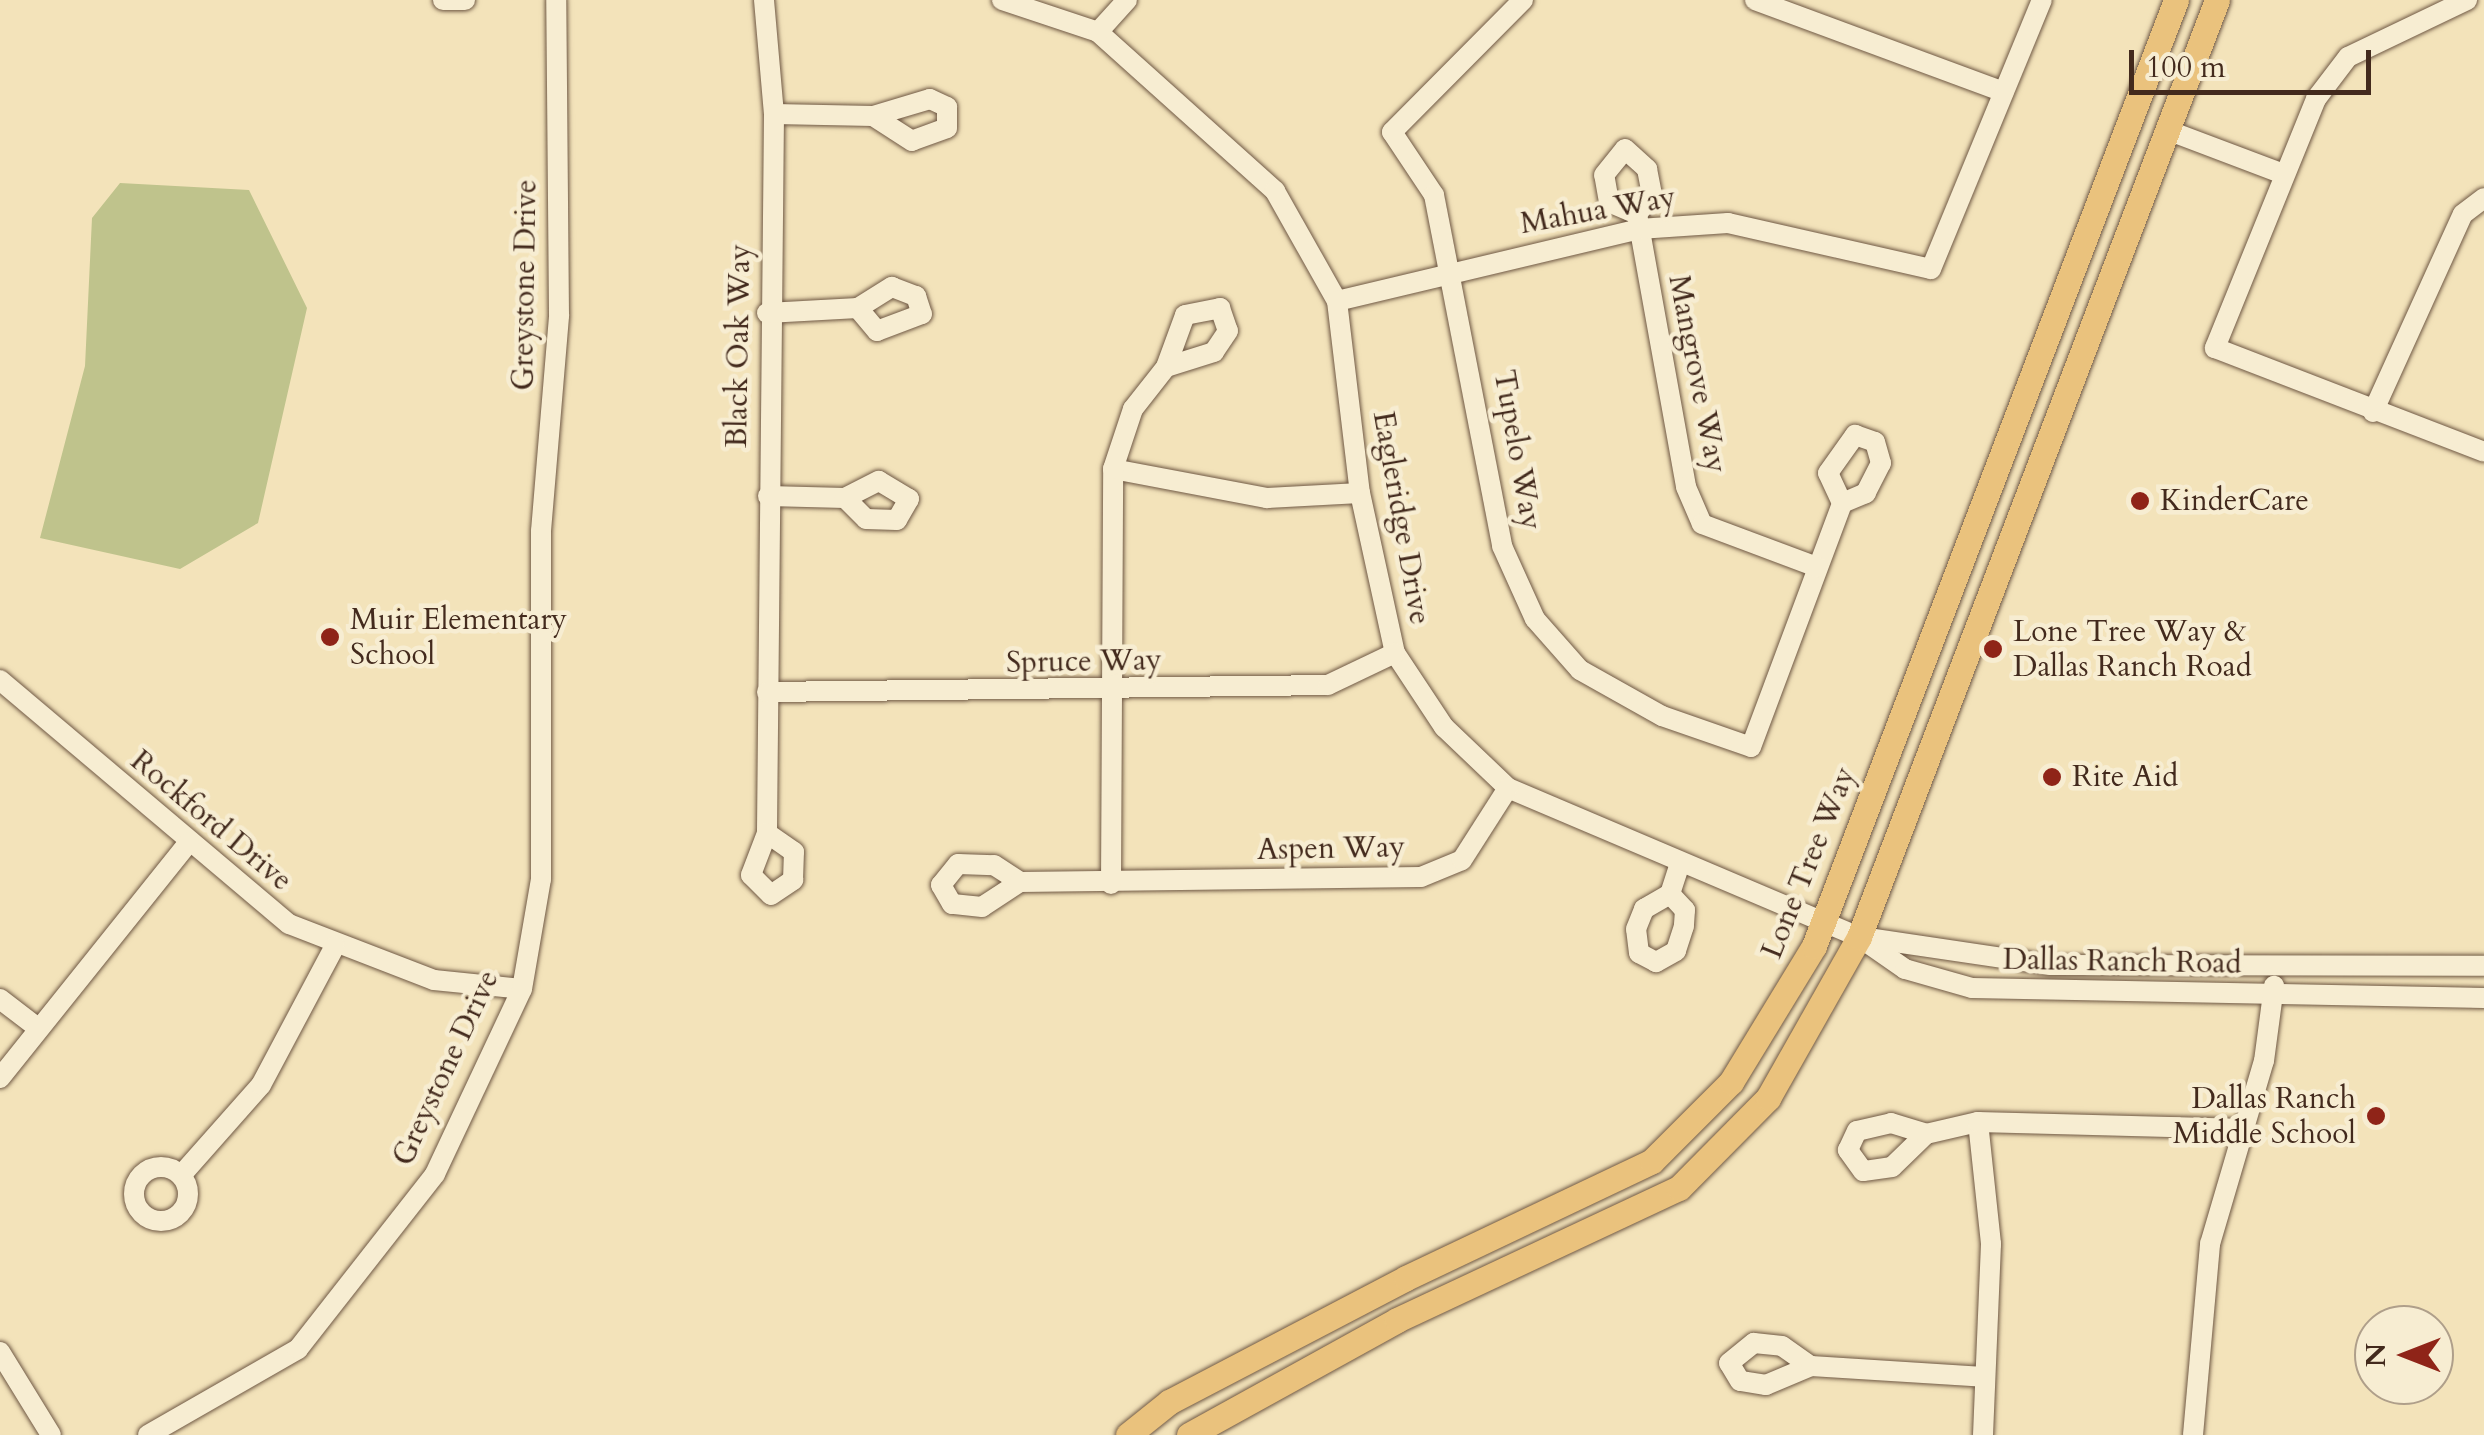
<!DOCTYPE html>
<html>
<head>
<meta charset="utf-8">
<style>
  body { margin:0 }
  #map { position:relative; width:2484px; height:1435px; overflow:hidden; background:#f3e3ba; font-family:Cardo,serif }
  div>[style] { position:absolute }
  .green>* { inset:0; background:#bfc38c }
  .roads { filter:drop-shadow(0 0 2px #6f5844) drop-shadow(0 0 2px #6f5844) }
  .minor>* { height:20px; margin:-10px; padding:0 10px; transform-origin:10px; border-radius:10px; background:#f7edd2 }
  .minor>.ring { margin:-10px; padding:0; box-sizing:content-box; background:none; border:20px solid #f7edd2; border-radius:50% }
  .major>* { height:25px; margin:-12.5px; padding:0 12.5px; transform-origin:12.5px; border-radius:12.5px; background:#eac27d }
  .dots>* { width:28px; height:28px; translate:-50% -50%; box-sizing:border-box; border:5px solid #f7edd2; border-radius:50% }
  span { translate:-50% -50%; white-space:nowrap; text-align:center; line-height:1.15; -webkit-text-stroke:9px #f7edd2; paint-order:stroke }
  .street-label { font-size:30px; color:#432a1d }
  .poi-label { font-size:30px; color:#432a1d }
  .left { translate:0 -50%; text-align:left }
  .right { translate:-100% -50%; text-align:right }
  .north { position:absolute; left:2354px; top:1305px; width:100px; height:100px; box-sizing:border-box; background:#f7edd2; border:2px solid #af9f8a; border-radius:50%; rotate:270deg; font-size:28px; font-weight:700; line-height:40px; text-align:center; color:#432a1d }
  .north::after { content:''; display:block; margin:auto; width:35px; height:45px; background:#8f2418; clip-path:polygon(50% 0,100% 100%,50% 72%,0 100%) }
  .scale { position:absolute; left:2129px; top:50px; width:242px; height:45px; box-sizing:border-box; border:5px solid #432a1d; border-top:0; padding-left:12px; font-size:30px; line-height:35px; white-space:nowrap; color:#432a1d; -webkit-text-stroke:8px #f7edd2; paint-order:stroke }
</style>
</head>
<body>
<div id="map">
  <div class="green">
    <i style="clip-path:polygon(120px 183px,249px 190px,307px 308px,258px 523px,180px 569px,40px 538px,85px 366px,92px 218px)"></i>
  </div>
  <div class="roads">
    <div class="minor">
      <i style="left:443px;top:0;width:22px"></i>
      <i style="left:764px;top:0;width:114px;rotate:85deg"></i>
      <i style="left:774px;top:114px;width:719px;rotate:90.56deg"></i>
      <i style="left:767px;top:833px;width:45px;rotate:110.9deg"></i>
      <i style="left:751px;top:875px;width:28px;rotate:45deg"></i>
      <i style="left:771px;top:895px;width:27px;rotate:-34deg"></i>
      <i style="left:793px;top:880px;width:28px;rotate:-88deg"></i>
      <i style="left:794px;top:852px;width:33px;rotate:-145deg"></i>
      <i style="left:1002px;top:0;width:101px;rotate:18.4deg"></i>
      <i style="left:1098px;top:32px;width:238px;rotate:41.9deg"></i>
      <i style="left:1275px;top:191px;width:126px;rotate:60.6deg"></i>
      <i style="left:1337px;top:301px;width:193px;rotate:83.2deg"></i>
      <i style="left:1360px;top:493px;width:164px;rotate:77.7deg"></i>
      <i style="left:1395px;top:653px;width:89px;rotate:56.5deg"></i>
      <i style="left:1444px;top:727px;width:88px;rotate:43.6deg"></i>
      <i style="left:1508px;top:788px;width:381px;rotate:23deg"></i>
      <i style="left:1859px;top:937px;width:56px;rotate:34.8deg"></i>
      <i style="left:1905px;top:969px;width:70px;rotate:15.8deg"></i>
      <i style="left:1972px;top:988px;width:512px;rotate:1.12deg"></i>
      <i style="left:1523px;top:0;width:186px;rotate:134.8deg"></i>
      <i style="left:1392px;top:132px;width:76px;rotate:56.3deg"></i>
      <i style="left:1434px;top:195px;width:358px;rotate:79deg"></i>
      <i style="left:1502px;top:546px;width:80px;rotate:65.7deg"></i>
      <i style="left:1535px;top:619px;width:68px;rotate:48.6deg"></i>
      <i style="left:1580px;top:670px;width:94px;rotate:29.3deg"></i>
      <i style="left:1662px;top:716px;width:94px;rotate:19.2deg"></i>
      <i style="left:1751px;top:747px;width:260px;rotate:-69.5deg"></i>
      <i style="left:1842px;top:503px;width:33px;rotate:-115deg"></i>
      <i style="left:1828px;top:473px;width:47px;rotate:-54.6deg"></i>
      <i style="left:1855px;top:435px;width:21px;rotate:19deg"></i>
      <i style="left:1875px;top:442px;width:22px;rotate:74deg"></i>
      <i style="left:1881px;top:463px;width:34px;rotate:117deg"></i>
      <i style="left:1866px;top:493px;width:26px;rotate:157deg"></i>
      <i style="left:1755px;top:0;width:265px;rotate:20.3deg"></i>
      <i style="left:2467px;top:0;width:132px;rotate:154.4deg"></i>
      <i style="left:2348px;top:57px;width:53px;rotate:127.3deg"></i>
      <i style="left:2316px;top:99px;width:269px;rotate:112.1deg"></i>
      <i style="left:2215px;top:348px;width:288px;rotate:21.1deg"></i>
      <i style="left:1098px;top:32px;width:43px;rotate:-47.8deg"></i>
      <i style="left:774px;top:114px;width:99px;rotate:1.2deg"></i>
      <i style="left:873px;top:116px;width:59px;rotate:-16.6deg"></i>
      <i style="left:930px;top:99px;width:19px;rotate:25deg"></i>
      <i style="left:947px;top:107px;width:21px;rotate:90deg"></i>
      <i style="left:947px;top:128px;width:37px;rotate:160deg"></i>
      <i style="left:912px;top:141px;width:46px;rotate:-147.3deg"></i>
      <i style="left:2167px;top:130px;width:122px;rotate:20.7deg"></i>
      <i style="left:1637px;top:214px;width:30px;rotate:-157deg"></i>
      <i style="left:1609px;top:202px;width:27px;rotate:-100deg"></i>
      <i style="left:1604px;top:175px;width:33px;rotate:-51deg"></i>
      <i style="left:1625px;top:149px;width:30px;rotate:42deg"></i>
      <i style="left:1647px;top:169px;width:26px;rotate:79deg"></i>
      <i style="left:1652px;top:195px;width:24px;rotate:128deg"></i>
      <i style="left:1637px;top:214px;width:277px;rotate:79.8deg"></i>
      <i style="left:1686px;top:487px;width:40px;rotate:66.6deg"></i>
      <i style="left:1702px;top:524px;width:123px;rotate:20.5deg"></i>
      <i style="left:1337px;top:301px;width:310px;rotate:-13.4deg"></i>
      <i style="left:1639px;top:229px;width:89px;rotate:-3.9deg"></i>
      <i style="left:1728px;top:223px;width:208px;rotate:12.8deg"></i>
      <i style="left:1931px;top:269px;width:291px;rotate:-67.6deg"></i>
      <i style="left:767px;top:313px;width:91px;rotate:-3.1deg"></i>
      <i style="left:858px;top:308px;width:40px;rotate:-32deg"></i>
      <i style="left:892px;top:287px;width:26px;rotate:21deg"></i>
      <i style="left:916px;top:296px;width:19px;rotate:72deg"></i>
      <i style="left:922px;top:314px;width:48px;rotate:159.3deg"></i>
      <i style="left:877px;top:331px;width:30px;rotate:-130deg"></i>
      <i style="left:2373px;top:412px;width:217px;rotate:-65.6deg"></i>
      <i style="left:2463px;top:214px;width:26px;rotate:-37deg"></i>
      <i style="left:1113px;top:469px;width:157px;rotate:10.7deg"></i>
      <i style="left:1267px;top:498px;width:93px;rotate:-3.1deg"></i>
      <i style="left:768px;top:496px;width:77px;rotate:1.5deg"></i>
      <i style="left:845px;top:498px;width:38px;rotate:-27deg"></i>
      <i style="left:879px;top:481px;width:35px;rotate:31deg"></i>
      <i style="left:909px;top:499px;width:24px;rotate:120deg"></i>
      <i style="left:897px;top:520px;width:31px;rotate:-178deg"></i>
      <i style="left:866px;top:519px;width:30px;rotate:-135deg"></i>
      <i style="left:0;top:680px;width:378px;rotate:40.2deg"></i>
      <i style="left:289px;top:924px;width:155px;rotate:21.1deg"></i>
      <i style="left:434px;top:980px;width:88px;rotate:5.8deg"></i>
      <i style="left:767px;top:692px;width:561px;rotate:-0.71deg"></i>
      <i style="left:1328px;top:685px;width:74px;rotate:-25.5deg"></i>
      <i style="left:1020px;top:882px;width:45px;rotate:146.7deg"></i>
      <i style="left:982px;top:907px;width:30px;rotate:-174deg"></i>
      <i style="left:952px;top:904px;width:22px;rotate:-120deg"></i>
      <i style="left:941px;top:885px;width:27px;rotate:-51deg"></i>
      <i style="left:958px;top:864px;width:36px;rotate:2deg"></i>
      <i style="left:994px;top:865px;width:31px;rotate:33deg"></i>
      <i style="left:1020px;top:882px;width:401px;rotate:-0.7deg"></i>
      <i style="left:1421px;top:877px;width:44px;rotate:-22.5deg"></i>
      <i style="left:1462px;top:860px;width:85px;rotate:-57.4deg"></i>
      <i style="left:1111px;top:884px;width:415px;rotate:-89.7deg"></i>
      <i style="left:1113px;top:469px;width:63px;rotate:-71.6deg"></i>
      <i style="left:1133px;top:409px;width:53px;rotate:-51.8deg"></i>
      <i style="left:1166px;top:367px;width:55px;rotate:-69.9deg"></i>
      <i style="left:1185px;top:315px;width:36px;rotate:-11deg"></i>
      <i style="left:1220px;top:308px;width:24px;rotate:71deg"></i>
      <i style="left:1228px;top:331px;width:25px;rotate:124deg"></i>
      <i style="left:1214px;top:352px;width:50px;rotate:162.6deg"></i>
      <i style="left:1670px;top:894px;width:22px;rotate:47deg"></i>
      <i style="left:1685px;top:910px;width:16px;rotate:94deg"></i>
      <i style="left:1684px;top:926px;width:26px;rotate:108deg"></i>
      <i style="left:1676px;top:951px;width:23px;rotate:151deg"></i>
      <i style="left:1656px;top:962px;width:19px;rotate:-152deg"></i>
      <i style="left:1639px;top:953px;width:24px;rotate:-97deg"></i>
      <i style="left:1636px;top:929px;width:22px;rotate:-68deg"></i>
      <i style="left:1644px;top:909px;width:30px;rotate:-30deg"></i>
      <i style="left:1670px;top:894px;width:32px;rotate:-72deg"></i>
      <i style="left:1861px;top:937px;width:192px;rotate:8.4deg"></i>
      <i style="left:2051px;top:965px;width:433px;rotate:0.1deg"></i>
      <i style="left:0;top:999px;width:43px;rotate:37.4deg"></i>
      <i style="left:0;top:1078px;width:302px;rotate:-51.3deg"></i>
      <i style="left:1978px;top:1122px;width:123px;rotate:83.9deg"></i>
      <i style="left:1991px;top:1244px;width:191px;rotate:92.4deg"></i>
      <i style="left:1926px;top:1134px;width:47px;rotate:135.9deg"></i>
      <i style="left:1892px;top:1167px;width:29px;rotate:172deg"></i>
      <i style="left:1863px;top:1171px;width:26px;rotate:-126deg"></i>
      <i style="left:1848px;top:1150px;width:21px;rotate:-65deg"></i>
      <i style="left:1857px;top:1131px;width:35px;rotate:-13deg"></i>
      <i style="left:1891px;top:1123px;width:37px;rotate:17deg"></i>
      <i style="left:1926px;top:1134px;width:53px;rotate:-13deg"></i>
      <i style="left:1978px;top:1122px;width:268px;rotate:1.5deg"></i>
      <i class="ring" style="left:134px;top:1167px;width:34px;height:34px"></i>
      <i style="left:184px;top:1172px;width:116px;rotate:-48.5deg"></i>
      <i style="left:261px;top:1085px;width:157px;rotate:-62deg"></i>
      <i style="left:0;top:1352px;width:97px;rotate:58.4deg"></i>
      <i style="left:1811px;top:1366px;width:49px;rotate:157.1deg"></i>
      <i style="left:1766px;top:1385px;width:26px;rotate:-171deg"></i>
      <i style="left:1740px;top:1381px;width:21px;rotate:-121deg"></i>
      <i style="left:1729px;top:1363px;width:32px;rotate:-39deg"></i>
      <i style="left:1754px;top:1343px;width:28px;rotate:6deg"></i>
      <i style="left:1782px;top:1346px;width:35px;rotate:35deg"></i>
      <i style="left:1811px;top:1366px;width:173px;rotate:3.6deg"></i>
      <i style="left:148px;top:1435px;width:173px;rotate:-29.8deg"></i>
      <i style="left:298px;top:1349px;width:222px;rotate:-51.9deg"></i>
      <i style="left:435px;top:1174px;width:204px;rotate:-64.8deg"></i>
      <i style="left:522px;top:989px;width:112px;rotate:-80.2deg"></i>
      <i style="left:541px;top:879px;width:348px;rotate:-90deg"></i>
      <i style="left:541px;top:531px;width:217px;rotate:-85.2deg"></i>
      <i style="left:559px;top:315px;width:315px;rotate:-90.5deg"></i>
      <i style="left:2193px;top:1435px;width:192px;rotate:-84.9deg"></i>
      <i style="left:2210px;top:1244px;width:191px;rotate:-73.6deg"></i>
      <i style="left:2264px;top:1061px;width:76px;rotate:-82.4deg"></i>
    </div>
    <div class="major">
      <i style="left:1128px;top:1435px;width:53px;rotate:-38.8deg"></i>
      <i style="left:1169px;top:1402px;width:267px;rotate:-27.6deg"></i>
      <i style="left:1406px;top:1278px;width:272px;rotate:-25.4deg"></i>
      <i style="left:1652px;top:1161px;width:112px;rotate:-45deg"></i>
      <i style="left:1731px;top:1082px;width:159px;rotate:-58.6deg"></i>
      <i style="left:1814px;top:946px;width:1013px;rotate:-69.06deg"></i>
      <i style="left:1189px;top:1435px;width:238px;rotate:-28.9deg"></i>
      <i style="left:1397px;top:1320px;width:311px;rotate:-25.1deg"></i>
      <i style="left:1679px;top:1188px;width:127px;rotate:-45.3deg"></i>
      <i style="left:1768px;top:1098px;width:185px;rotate:-60.5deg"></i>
      <i style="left:1859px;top:937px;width:1003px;rotate:-69.09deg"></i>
    </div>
  </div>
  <div class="dots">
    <i style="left:2140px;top:501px;background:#8f2418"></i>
    <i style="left:330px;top:637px;background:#8f2418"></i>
    <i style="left:1993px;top:649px;background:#8f2418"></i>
    <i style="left:2052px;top:777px;background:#8f2418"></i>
    <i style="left:2376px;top:1116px;background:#8f2418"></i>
  </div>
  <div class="street-label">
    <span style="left:1598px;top:211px;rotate:-10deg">Mahua Way</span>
    <span style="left:525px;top:285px;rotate:-89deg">Greystone Drive</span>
    <span style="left:739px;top:346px;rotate:-89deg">Black Oak Way</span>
    <span style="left:1697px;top:374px;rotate:79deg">Mangrove Way</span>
    <span style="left:1517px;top:450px;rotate:80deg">Tupelo Way</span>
    <span style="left:1401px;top:518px;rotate:80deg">Eagleridge Drive</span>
    <span style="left:1084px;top:662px;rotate:-1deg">Spruce Way</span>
    <span style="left:211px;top:821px;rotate:40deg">Rockford Drive</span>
    <span style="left:1331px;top:849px;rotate:-1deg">Aspen Way</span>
    <span style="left:1809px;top:863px;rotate:-68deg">Lone Tree Way</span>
    <span style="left:2122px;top:962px;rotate:1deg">Dallas Ranch Road</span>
    <span style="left:446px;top:1068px;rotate:-65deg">Greystone Drive</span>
  </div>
  <div class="poi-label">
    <span class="left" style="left:2160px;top:501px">KinderCare</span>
    <span class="left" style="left:350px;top:637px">Muir Elementary<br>School</span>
    <span class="left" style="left:2013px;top:649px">Lone Tree Way &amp;<br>Dallas Ranch Road</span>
    <span class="left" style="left:2072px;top:777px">Rite Aid</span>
    <span class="right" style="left:2356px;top:1116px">Dallas Ranch<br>Middle School</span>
  </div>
  <div class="north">N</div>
  <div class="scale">100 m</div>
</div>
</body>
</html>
